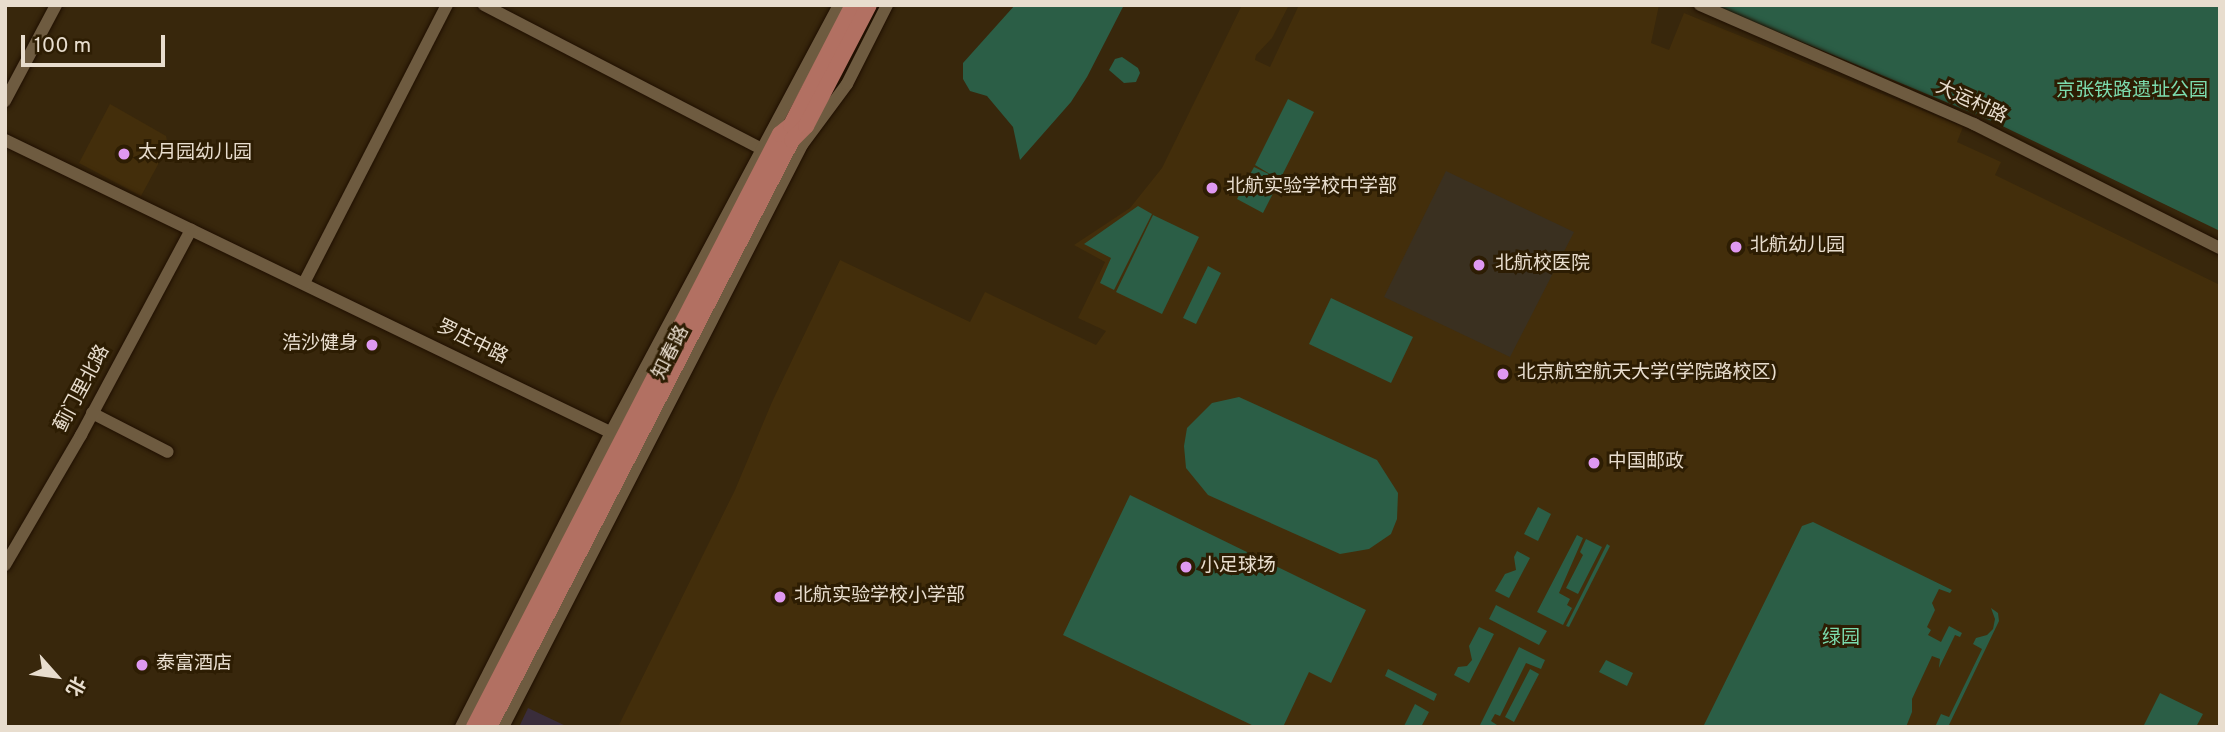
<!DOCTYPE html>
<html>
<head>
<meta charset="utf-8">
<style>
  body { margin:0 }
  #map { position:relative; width:2225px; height:732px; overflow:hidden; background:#38270c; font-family:Overpass,"Noto Sans SC",sans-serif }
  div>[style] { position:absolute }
  .commercial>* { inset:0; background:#3a2d3b }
  .built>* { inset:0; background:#432e0b }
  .medical>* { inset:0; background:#3a3020 }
  .green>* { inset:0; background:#2b5e46 }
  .roads { filter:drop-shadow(0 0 2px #1f0f00) drop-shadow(0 0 2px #1f0f00) }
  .minor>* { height:12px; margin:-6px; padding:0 6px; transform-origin:6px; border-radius:6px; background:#6e5b40 }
  .major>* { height:16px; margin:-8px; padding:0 8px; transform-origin:8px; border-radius:8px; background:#b27062 }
  .dots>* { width:19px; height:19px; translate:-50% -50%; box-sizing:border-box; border:4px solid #2d1d03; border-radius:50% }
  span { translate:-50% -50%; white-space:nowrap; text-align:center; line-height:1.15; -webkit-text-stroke:6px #2d1d03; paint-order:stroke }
  .park-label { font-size:19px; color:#7cdcae }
  .street-label { font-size:19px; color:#e8ddce }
  .poi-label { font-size:19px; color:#e8ddce }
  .left { translate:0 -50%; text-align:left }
  .right { translate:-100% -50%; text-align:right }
  .frame { position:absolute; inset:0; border:7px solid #e8ddce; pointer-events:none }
  .north { position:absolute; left:21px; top:641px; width:70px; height:70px; -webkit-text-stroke:5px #2d1d03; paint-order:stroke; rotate:118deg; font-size:19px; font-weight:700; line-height:28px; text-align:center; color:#e8ddce }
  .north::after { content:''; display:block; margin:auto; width:24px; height:32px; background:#e8ddce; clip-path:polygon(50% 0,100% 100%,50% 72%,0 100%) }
  .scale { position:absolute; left:21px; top:35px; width:144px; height:32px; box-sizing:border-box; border:4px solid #e8ddce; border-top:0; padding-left:9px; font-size:21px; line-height:24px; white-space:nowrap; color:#e8ddce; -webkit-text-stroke:5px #2d1d03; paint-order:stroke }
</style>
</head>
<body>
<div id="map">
  <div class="commercial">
    <i style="clip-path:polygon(528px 708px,568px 727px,519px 727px)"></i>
  </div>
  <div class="built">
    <i style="clip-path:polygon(1242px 5px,1289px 5px,1272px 38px,1256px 55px,1255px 60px,1270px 67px,1299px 5px,1659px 5px,1651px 43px,1669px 50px,1684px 13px,1963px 127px,1957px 142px,2001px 162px,1995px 175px,2220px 285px,2220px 719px,2216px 727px,618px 727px,735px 490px,772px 402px,840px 260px,970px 322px,985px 292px,1096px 345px,1106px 331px,1078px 318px,1105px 262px,1074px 245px,1130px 208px,1162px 168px)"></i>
    <i style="clip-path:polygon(110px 104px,166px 136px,168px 146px,141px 196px,79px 163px)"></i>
  </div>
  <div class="medical">
    <i style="clip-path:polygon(1446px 171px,1574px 232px,1510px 357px,1384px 297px)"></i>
  </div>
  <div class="green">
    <i style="clip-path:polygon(1015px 5px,1124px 5px,1087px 77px,1071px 102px,1020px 160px,1013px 127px,987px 96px,970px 91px,963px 79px,963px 63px)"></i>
    <i style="clip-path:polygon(1713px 5px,2220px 5px,2220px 231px,1994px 122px)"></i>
    <i style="clip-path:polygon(1122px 57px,1138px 68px,1140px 73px,1136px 82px,1124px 83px,1109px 70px,1115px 59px)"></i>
    <i style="clip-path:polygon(1288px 99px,1314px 112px,1263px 213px,1237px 199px,1254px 167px,1275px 177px,1255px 165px)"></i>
    <i style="clip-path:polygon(1138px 206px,1152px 214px,1114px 290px,1100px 283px,1111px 258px,1084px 244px)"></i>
    <i style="clip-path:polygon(1153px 215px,1199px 237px,1162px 314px,1116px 292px)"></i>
    <i style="clip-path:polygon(1208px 266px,1221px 273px,1196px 324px,1183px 318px)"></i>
    <i style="clip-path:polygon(1331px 298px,1413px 337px,1391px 383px,1309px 344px)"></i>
    <i style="clip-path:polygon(1239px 397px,1377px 460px,1398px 493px,1397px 519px,1391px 534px,1369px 549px,1340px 554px,1208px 495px,1186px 468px,1184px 446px,1187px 428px,1212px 403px)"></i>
    <i style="clip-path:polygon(1130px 495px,1366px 610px,1331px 683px,1309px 672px,1283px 727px,1256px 727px,1063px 635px)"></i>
    <i style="clip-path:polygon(1538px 507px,1551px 514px,1538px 541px,1524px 534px)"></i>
    <i style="clip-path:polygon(1813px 522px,1952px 590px,1950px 593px,1939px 589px,1932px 603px,1935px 610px,1927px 627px,1931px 630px,1928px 635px,1941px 642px,1949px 626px,1962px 633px,1960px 637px,1955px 635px,1939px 668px,1940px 659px,1932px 656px,1912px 699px,1912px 712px,1906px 727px,1703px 727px,1802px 526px)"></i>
    <i style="clip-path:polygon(1577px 535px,1583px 538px,1559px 593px,1570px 599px,1567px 605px,1572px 608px,1563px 625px,1537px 612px)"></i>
    <i style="clip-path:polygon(1586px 539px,1602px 547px,1578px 594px,1566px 588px,1583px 555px,1580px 552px)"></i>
    <i style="clip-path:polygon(1607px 544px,1610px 546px,1569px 627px,1566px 626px)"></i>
    <i style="clip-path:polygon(1517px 551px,1530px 558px,1509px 598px,1495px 591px,1505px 574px,1516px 570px,1514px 557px)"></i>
    <i style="clip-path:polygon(1496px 605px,1547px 631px,1539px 645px,1489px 619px)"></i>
    <i style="clip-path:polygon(1991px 608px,1998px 613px,1999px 621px,1948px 727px,1935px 727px,1941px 714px,1949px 717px,1982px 649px,1973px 644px,1976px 638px,1987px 635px,1993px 629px,1995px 619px)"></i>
    <i style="clip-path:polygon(1479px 627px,1494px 634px,1469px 683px,1454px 675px,1458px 667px,1467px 666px,1472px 660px,1469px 646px)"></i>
    <i style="clip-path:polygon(1519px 647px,1545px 660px,1541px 669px,1526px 663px,1500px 716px,1495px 714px,1491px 721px,1500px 727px,1479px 727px)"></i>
    <i style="clip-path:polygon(1606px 660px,1633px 673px,1627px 686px,1599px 672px)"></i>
    <i style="clip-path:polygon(1388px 669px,1437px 694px,1434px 701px,1385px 676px)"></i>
    <i style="clip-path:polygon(1530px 669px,1539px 674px,1514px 722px,1505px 717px)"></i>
    <i style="clip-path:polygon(2160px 693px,2203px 714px,2196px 727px,2143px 727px)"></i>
    <i style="clip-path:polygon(1415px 704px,1429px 712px,1421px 727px,1406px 727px,1404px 726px)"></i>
  </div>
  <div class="roads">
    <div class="minor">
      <i style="left:484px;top:5px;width:318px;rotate:27.4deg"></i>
      <i style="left:1700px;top:5px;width:299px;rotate:23.5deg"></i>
      <i style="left:1974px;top:124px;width:275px;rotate:26.8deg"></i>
      <i style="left:5px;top:101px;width:109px;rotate:-62deg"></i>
      <i style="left:5px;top:140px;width:678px;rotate:25.77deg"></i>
      <i style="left:304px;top:283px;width:313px;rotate:-62.8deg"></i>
      <i style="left:92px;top:413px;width:85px;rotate:27.2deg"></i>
      <i style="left:5px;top:565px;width:151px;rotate:-59.7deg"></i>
      <i style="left:81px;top:435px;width:233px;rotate:-61.8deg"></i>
      <i style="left:461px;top:727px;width:331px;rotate:-63deg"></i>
      <i style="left:611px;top:432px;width:484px;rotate:-61.9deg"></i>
      <i style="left:503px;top:727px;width:654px;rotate:-62.81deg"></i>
      <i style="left:802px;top:145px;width:76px;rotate:-53.6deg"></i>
      <i style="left:847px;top:84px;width:89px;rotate:-63.1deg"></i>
    </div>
    <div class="major">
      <i style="left:474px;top:727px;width:667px;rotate:-62.71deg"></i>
      <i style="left:780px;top:134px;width:14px;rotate:-39deg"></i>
      <i style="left:791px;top:125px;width:135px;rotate:-62.7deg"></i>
      <i style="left:489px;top:727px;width:661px;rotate:-62.7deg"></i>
      <i style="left:792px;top:140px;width:20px;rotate:-45deg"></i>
      <i style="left:806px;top:126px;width:136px;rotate:-62.5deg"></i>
    </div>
  </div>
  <div class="dots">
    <i style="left:124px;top:154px;background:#df98f1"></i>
    <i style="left:1212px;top:188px;background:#df98f1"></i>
    <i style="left:1736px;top:247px;background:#df98f1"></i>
    <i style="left:1479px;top:265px;background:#df98f1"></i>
    <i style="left:372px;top:345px;background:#df98f1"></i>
    <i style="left:1503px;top:374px;background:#df98f1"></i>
    <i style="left:1594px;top:463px;background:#df98f1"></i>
    <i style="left:1186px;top:567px;background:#df98f1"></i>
    <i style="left:780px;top:597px;background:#df98f1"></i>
    <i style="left:142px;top:665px;background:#df98f1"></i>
  </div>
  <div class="park-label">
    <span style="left:2132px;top:92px">京张铁路遗址公园</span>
    <span style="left:1841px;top:639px">绿园</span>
  </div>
  <div class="street-label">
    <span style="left:1971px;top:103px;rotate:25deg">大运村路</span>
    <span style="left:472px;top:343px;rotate:26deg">罗庄中路</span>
    <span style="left:672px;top:353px;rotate:-63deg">知春路</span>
    <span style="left:83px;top:389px;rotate:-62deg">蓟门里北路</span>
  </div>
  <div class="poi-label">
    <span class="left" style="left:138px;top:154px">太月园幼儿园</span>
    <span class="left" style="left:1226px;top:188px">北航实验学校中学部</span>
    <span class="left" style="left:1750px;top:247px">北航幼儿园</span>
    <span class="left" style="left:1495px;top:265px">北航校医院</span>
    <span class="right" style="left:358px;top:345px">浩沙健身</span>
    <span class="left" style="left:1517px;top:374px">北京航空航天大学(学院路校区)</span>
    <span class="left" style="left:1608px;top:463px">中国邮政</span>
    <span class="left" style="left:1200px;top:567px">小足球场</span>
    <span class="left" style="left:794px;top:597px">北航实验学校小学部</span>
    <span class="left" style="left:156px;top:665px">泰富酒店</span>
  </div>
  <div class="frame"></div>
  <div class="north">北</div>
  <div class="scale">100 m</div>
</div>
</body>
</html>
